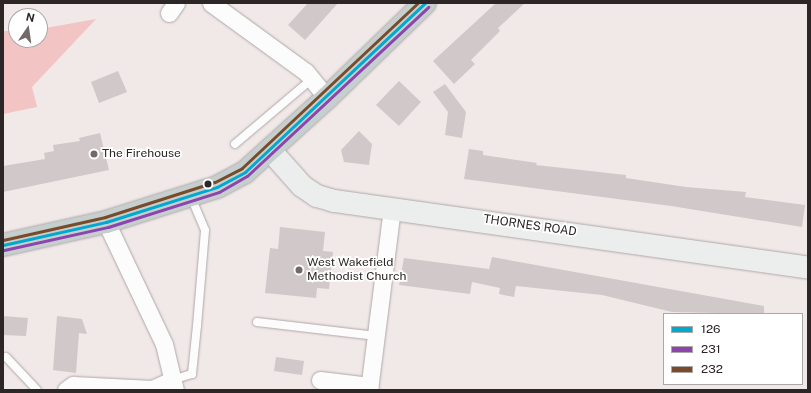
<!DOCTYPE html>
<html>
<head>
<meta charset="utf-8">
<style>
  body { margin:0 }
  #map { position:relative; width:811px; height:393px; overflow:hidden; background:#f1e8e8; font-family:"Public Sans",sans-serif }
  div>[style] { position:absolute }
  .green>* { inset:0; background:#f3c4c4 }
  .building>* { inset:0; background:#d1c9c9 }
  .roads { filter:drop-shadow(0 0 1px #afa8a8) drop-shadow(0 0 1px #afa8a8) }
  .lane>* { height:8px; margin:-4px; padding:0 4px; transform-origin:4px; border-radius:4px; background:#fdfcfc }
  .street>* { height:17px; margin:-8.5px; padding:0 8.5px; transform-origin:8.5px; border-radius:8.5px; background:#fdfcfc }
  .secondary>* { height:22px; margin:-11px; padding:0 11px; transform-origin:11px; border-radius:11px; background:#eceeee }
  .highway>* { height:22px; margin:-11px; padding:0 11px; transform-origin:11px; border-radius:11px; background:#c4cfce }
  .bus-1>* { height:3px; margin:-1.5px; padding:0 1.5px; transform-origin:1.5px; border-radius:1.5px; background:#00a9ce }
  .bus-2>* { height:3px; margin:-1.5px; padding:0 1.5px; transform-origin:1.5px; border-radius:1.5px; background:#8e44ad }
  .bus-3>* { height:3px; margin:-1.5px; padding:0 1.5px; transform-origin:1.5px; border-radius:1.5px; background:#7a4b2a }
  .dots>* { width:11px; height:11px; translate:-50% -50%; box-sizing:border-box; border:2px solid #fff; border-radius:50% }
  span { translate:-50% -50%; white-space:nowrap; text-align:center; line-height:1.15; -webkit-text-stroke:3.5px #fff; paint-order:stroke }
  .poi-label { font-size:12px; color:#2d2626 }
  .left { translate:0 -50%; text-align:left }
  .street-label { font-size:12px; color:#2d2626 }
  .frame { position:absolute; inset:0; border:4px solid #2d2626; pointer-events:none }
  .legend { position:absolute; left:663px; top:313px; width:140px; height:72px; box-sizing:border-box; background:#fff; border:1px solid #aba8a8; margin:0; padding:5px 7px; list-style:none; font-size:12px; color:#2d2626 }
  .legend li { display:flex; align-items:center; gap:8px; height:20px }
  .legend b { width:20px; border:1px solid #aba8a8 }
  .north { position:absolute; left:8px; top:8px; width:40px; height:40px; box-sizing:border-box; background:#fff; border:1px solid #aba8a8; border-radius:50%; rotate:13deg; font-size:11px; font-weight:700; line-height:16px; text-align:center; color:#2d2626 }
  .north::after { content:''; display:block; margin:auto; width:14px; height:18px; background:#726a6a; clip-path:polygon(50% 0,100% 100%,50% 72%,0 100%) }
</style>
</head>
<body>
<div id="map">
  <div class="green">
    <i style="clip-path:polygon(96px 19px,32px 87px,37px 107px,3px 114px,3px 31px,16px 31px,16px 40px,40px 40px,40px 29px)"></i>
  </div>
  <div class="building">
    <i style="clip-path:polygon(308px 3px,338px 3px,305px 40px,288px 25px)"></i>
    <i style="clip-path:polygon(496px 3px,525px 3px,498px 28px,500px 31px,471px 60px,475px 64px,454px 84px,433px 61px)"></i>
    <i style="clip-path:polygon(118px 71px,127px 92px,99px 103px,91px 82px)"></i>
    <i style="clip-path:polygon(399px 81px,421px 102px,399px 126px,376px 105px)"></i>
    <i style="clip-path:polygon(445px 84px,466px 112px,462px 138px,445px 135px,448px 112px,433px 92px)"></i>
    <i style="clip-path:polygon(359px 131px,372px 144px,369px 165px,344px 162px,341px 150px)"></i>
    <i style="clip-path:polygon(100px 133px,109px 170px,3px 192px,3px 166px,45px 159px,44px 153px,54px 151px,53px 145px,80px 141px,79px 138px)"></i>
    <i style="clip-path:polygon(469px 149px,483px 151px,483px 155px,537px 163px,536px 165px,626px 175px,626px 178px,686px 187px,746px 192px,745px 197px,805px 205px,802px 227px,671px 206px,464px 179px)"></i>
    <i style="clip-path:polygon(280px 227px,325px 232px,323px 251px,333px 252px,329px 289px,317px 288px,316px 298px,265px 293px,270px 248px,278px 249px)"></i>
    <i style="clip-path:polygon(492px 257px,764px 306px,764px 314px,672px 312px,602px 295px,516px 286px,514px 297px,499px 294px,500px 288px,472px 282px,470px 294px,399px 285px,404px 258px,489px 269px)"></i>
    <i style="clip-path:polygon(3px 316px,28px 318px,26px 336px,3px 335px)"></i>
    <i style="clip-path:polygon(57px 316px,82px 319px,87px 334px,79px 333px,76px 373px,53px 370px)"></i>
    <i style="clip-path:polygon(276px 357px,304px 361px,302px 375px,274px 371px)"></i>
  </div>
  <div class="roads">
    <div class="lane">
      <i style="left:235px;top:144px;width:101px;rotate:-40.2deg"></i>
      <i style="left:257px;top:322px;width:120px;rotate:6.7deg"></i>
      <i style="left:6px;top:357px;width:45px;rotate:46.8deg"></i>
      <i style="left:172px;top:380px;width:21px;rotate:-17deg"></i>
      <i style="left:192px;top:374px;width:48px;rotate:-84.1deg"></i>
      <i style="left:197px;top:326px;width:96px;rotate:-85.2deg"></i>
      <i style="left:205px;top:230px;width:36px;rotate:-113deg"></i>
    </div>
    <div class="street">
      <i style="left:211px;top:3px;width:117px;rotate:36deg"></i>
      <i style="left:306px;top:72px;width:33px;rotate:51deg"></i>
      <i style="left:169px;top:13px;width:12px;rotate:-55deg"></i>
      <i style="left:106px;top:222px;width:135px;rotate:64.6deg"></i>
      <i style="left:164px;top:344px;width:47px;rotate:76.6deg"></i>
      <i style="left:320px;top:380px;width:50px;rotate:6.8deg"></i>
      <i style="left:66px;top:390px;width:9px;rotate:-36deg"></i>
      <i style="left:73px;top:385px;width:79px;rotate:2.9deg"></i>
      <i style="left:152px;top:389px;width:22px;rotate:-24deg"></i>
      <i style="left:369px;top:390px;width:184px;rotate:-82.8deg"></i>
    </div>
    <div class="secondary">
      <i style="left:270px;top:150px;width:48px;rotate:48.4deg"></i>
      <i style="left:302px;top:186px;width:18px;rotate:34deg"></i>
      <i style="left:317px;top:196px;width:18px;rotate:16deg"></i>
      <i style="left:334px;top:201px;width:479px;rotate:8deg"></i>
    </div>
    <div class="highway">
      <i style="left:3px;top:245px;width:106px;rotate:-12.6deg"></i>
      <i style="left:106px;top:222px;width:116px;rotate:-17.5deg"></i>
      <i style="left:217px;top:187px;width:32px;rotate:-28deg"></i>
      <i style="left:245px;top:172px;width:110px;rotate:-42.1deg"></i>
      <i style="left:327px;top:98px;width:136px;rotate:-44.1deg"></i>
    </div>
  </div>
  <div class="bus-1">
    <i style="left:3px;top:245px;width:106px;rotate:-12.6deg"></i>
    <i style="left:106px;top:222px;width:116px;rotate:-17.5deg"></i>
    <i style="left:217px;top:187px;width:32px;rotate:-28deg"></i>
    <i style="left:245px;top:172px;width:247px;rotate:-43.2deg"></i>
  </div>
  <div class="bus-2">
    <i style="left:4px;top:250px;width:107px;rotate:-12.5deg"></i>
    <i style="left:108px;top:227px;width:116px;rotate:-17.5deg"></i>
    <i style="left:219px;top:192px;width:32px;rotate:-30deg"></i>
    <i style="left:247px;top:176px;width:248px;rotate:-43deg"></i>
  </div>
  <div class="bus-3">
    <i style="left:3px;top:240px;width:105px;rotate:-12.7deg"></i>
    <i style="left:105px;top:217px;width:115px;rotate:-17.7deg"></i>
    <i style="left:215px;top:182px;width:30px;rotate:-27deg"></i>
    <i style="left:242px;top:168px;width:241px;rotate:-43.2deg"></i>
  </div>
  <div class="dots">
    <i style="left:94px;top:154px;background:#726a6a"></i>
    <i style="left:208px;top:184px;background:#2d2626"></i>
    <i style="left:299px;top:270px;background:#726a6a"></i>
  </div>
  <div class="poi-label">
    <span class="left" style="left:102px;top:154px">The Firehouse</span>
    <span class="left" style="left:307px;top:270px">West Wakefield<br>Methodist Church</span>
  </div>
  <div class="street-label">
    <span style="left:530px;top:226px;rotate:8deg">THORNES ROAD</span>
  </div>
  <div class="frame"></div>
  <ul class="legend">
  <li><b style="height:5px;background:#00a9ce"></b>126</li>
  <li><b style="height:5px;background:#8e44ad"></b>231</li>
  <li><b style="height:5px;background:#7a4b2a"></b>232</li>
  </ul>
  <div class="north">N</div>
</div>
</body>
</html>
